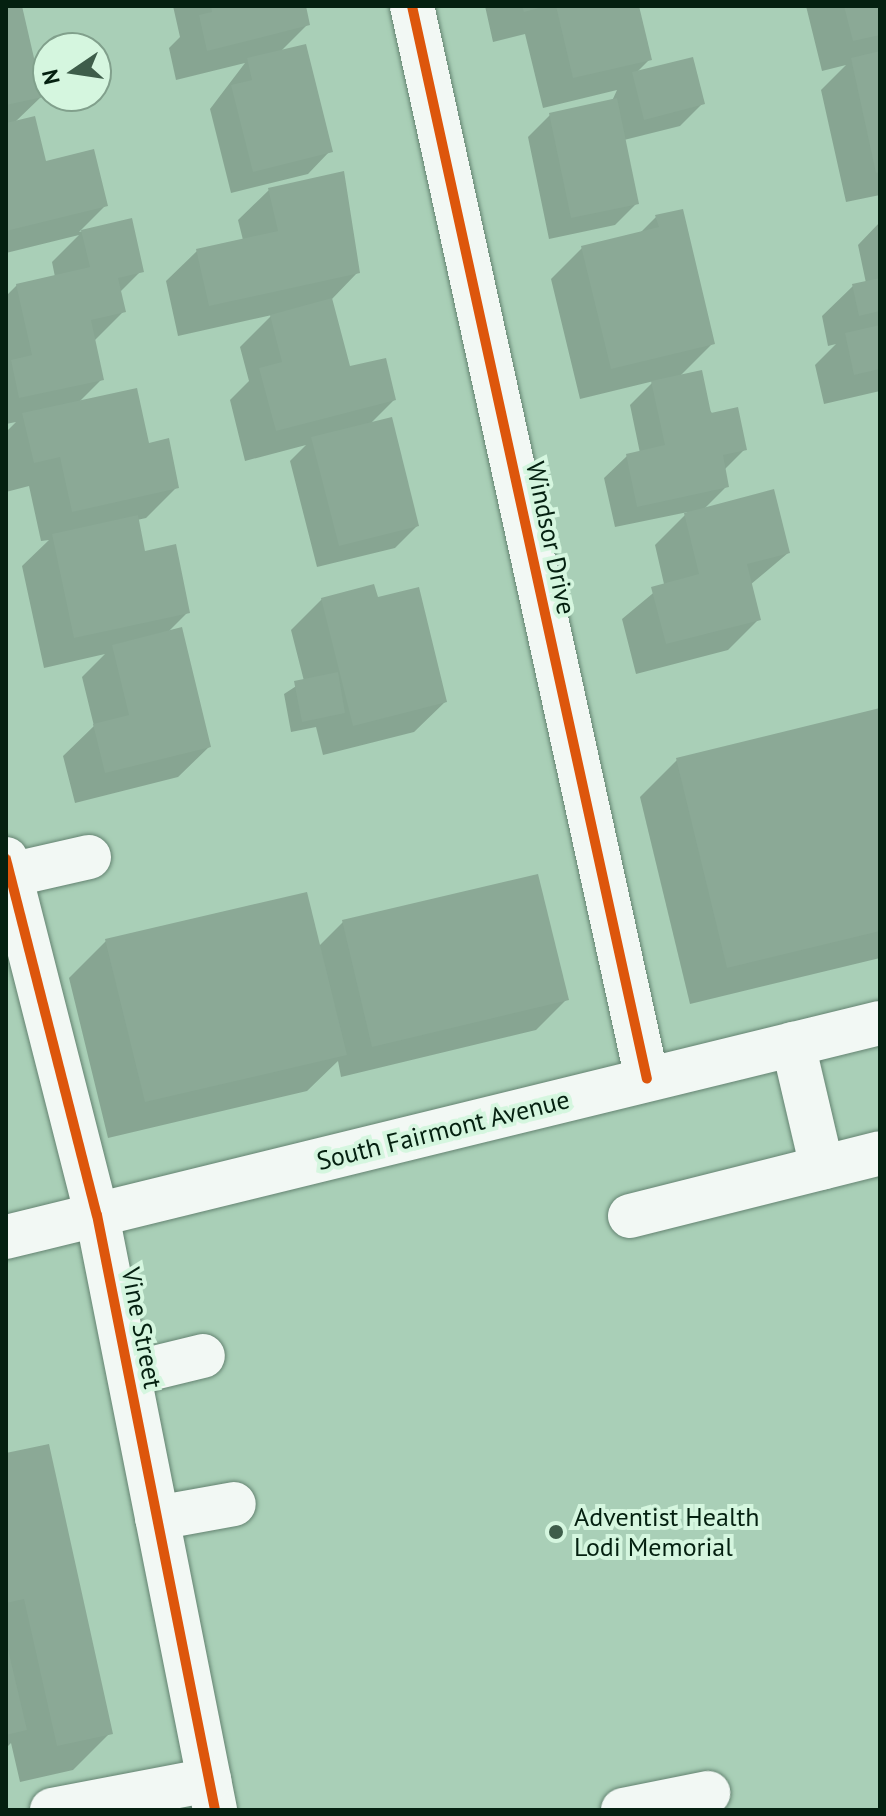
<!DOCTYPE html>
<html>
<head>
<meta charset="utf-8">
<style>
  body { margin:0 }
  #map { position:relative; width:886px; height:1816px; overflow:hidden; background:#a9cfb7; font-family:"PT Sans",sans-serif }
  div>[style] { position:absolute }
  .shadow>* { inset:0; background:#0003 }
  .building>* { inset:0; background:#8ba996 }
  .roads { filter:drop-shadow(0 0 2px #648371) drop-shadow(0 0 2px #648371) }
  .minor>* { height:44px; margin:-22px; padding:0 22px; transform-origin:22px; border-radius:22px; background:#f2f8f4 }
  .cycleway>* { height:10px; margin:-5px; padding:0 5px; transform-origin:5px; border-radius:5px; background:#dd560c }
  .dots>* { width:22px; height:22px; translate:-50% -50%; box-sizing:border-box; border:4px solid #d5f6df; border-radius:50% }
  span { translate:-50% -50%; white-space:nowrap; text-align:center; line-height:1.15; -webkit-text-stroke:8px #d5f6df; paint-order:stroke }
  .street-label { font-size:26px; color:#042010 }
  .poi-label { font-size:26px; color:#042010 }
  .left { translate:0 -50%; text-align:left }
  .frame { position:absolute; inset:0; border:8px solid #042010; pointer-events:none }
  .north { position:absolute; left:32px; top:32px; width:80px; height:80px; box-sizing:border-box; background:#d5f6df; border:2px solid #81a08c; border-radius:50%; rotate:257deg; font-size:22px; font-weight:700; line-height:32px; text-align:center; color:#042010 }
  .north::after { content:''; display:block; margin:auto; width:28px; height:36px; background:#3e5d4a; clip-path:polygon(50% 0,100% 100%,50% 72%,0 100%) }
</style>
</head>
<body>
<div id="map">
  <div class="shadow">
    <i style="clip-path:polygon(6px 6px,20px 6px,41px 97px,14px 123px,44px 163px,106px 205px,79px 232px,130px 220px,141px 271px,119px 293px,124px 311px,94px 341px,102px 379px,78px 403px,147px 445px,177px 487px,146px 518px,137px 520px,144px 553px,188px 612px,167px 633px,209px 747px,178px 777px,75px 803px,63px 756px,94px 726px,82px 677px,105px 654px,44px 668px,22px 566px,49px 540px,41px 541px,29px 486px,6px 492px,6px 432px,16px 422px,6px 424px,6px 296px,17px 285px,55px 277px,52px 262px,79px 235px,6px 253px)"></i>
    <i style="clip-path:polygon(173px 6px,304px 6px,308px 24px,280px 52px,330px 151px,308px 174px,231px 193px,210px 109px,245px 63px,176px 80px,169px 48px,180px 37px)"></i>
    <i style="clip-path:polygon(485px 6px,637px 6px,650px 59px,635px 74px,702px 104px,680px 126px,624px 140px,637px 203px,615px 225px,549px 239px,528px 137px,550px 115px,612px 101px,617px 90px,543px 108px,525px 34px,493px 42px)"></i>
    <i style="clip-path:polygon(806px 6px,880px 6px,880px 195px,846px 202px,821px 90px,846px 65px,822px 71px)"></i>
    <i style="clip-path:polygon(269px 190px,358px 272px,331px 300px,348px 369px,394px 400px,369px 425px,417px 526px,395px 548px,317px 567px,290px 461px,306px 445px,245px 461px,230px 400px,249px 381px,240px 347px,272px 315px,178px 336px,166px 281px,197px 251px,243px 240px,238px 220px)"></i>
    <i style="clip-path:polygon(656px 217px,713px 343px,679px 377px,745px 449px,724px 470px,727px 486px,703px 510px,788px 553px,750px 585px,759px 619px,728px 650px,636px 674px,622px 619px,664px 584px,655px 545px,688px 512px,615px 527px,604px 478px,627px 456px,640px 453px,630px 405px,654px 381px,580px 399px,551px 279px,582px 248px,639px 234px)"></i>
    <i style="clip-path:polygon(880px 222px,880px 391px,824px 404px,815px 365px,836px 344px,828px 346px,822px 316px,853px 286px,866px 283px,858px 245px)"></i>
    <i style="clip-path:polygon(322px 599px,376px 600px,445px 702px,414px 732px,323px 755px,316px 727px,291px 732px,284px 694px,304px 681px,291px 630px)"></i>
    <i style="clip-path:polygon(880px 710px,880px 958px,690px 1004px,640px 797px,677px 760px)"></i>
    <i style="clip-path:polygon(343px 922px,567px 999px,536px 1030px,341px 1077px,338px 1061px,307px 1091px,108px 1138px,69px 978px,106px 941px,318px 947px)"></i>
    <i style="clip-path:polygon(6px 1455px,110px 1733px,73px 1770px,20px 1782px,11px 1743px,6px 1748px)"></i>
  </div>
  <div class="building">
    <i style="clip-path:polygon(6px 6px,22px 6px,43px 97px,6px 105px)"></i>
    <i style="clip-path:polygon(211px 6px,306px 6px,310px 25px,207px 51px,199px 15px,212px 12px)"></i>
    <i style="clip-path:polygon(522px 6px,543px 6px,543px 7px,524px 12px)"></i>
    <i style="clip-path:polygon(556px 6px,639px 6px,652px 60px,573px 78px)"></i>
    <i style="clip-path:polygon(844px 6px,880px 6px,880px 35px,853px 41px)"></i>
    <i style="clip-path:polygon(306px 44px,333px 152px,253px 172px,231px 85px,252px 80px,247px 58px)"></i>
    <i style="clip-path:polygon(880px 51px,880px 172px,876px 173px,851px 58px)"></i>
    <i style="clip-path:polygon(693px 57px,705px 104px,644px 120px,632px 72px)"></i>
    <i style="clip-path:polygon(617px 98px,639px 204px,571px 218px,549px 113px)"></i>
    <i style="clip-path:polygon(35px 116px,46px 161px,94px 149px,108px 206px,6px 231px,6px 123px)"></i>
    <i style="clip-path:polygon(344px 171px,360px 273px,209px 306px,196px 249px,278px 231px,268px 188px)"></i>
    <i style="clip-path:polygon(683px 209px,715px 344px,611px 369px,581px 246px,659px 227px,655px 215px)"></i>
    <i style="clip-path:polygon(132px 218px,144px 272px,118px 278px,126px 312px,91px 320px,104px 380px,19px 398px,11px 360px,32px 355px,16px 284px,90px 267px,81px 230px)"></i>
    <i style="clip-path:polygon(880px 278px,880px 311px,859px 316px,852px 284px)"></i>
    <i style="clip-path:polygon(332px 298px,350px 366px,386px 358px,396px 400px,276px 431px,259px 368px,282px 362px,270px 315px)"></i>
    <i style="clip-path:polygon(880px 325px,880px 369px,854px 375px,845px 333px)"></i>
    <i style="clip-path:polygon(702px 370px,711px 413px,738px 407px,747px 450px,723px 455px,729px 487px,637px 507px,626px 454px,665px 445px,651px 381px)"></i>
    <i style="clip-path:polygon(137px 388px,149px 443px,169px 438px,179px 488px,72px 512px,60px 457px,34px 463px,22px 413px)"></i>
    <i style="clip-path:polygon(392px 417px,419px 526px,339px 546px,311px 437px)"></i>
    <i style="clip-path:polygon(774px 489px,790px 553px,747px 564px,761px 620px,666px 644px,651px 587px,699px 574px,684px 513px)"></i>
    <i style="clip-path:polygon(138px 515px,145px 551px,176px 544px,190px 613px,74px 638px,52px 534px)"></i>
    <i style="clip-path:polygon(374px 584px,378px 597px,419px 587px,447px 702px,353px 726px,321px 598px)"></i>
    <i style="clip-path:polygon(182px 627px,211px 747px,105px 773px,93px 724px,129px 715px,112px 645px)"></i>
    <i style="clip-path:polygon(338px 672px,345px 713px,302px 722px,294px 681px)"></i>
    <i style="clip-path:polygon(880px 708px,880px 931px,727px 968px,676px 758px)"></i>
    <i style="clip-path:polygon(538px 874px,569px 1000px,372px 1047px,342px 920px)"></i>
    <i style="clip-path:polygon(307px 892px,347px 1055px,145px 1102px,105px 939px)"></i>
    <i style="clip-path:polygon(49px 1444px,113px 1734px,57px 1746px,24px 1599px,6px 1603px,6px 1453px)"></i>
    <i style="clip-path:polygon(6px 1641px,27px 1730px,6px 1735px)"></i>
  </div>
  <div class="roads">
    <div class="minor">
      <i style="left:412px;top:6px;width:1098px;rotate:77.65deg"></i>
      <i style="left:6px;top:859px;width:367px;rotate:75.7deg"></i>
      <i style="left:97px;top:1215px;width:607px;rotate:78.78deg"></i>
      <i style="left:10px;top:875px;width:81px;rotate:-12.8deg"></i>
      <i style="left:793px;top:1044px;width:127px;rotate:76.8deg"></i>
      <i style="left:630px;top:1216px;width:258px;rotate:-14.1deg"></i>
      <i style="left:6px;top:1237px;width:900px;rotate:-13.76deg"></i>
      <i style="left:129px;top:1374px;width:76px;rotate:-13.7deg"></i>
      <i style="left:157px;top:1518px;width:78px;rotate:-10.3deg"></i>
      <i style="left:52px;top:1810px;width:160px;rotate:-10.8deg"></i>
      <i style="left:623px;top:1810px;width:87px;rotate:-11.3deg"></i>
    </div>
  </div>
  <div class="cycleway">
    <i style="left:412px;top:6px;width:1098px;rotate:77.65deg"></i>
    <i style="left:6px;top:859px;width:367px;rotate:75.7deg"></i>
    <i style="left:97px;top:1215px;width:607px;rotate:78.78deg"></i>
  </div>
  <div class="dots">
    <i style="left:556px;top:1532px;background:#3e5d4a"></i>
  </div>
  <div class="street-label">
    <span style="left:551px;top:538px;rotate:78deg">Windsor Drive</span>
    <span style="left:443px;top:1130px;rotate:-14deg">South Fairmont Avenue</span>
    <span style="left:142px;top:1328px;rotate:79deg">Vine Street</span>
  </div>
  <div class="poi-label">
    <span class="left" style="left:574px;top:1532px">Adventist Health<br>Lodi Memorial</span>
  </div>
  <div class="frame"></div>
  <div class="north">N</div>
</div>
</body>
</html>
